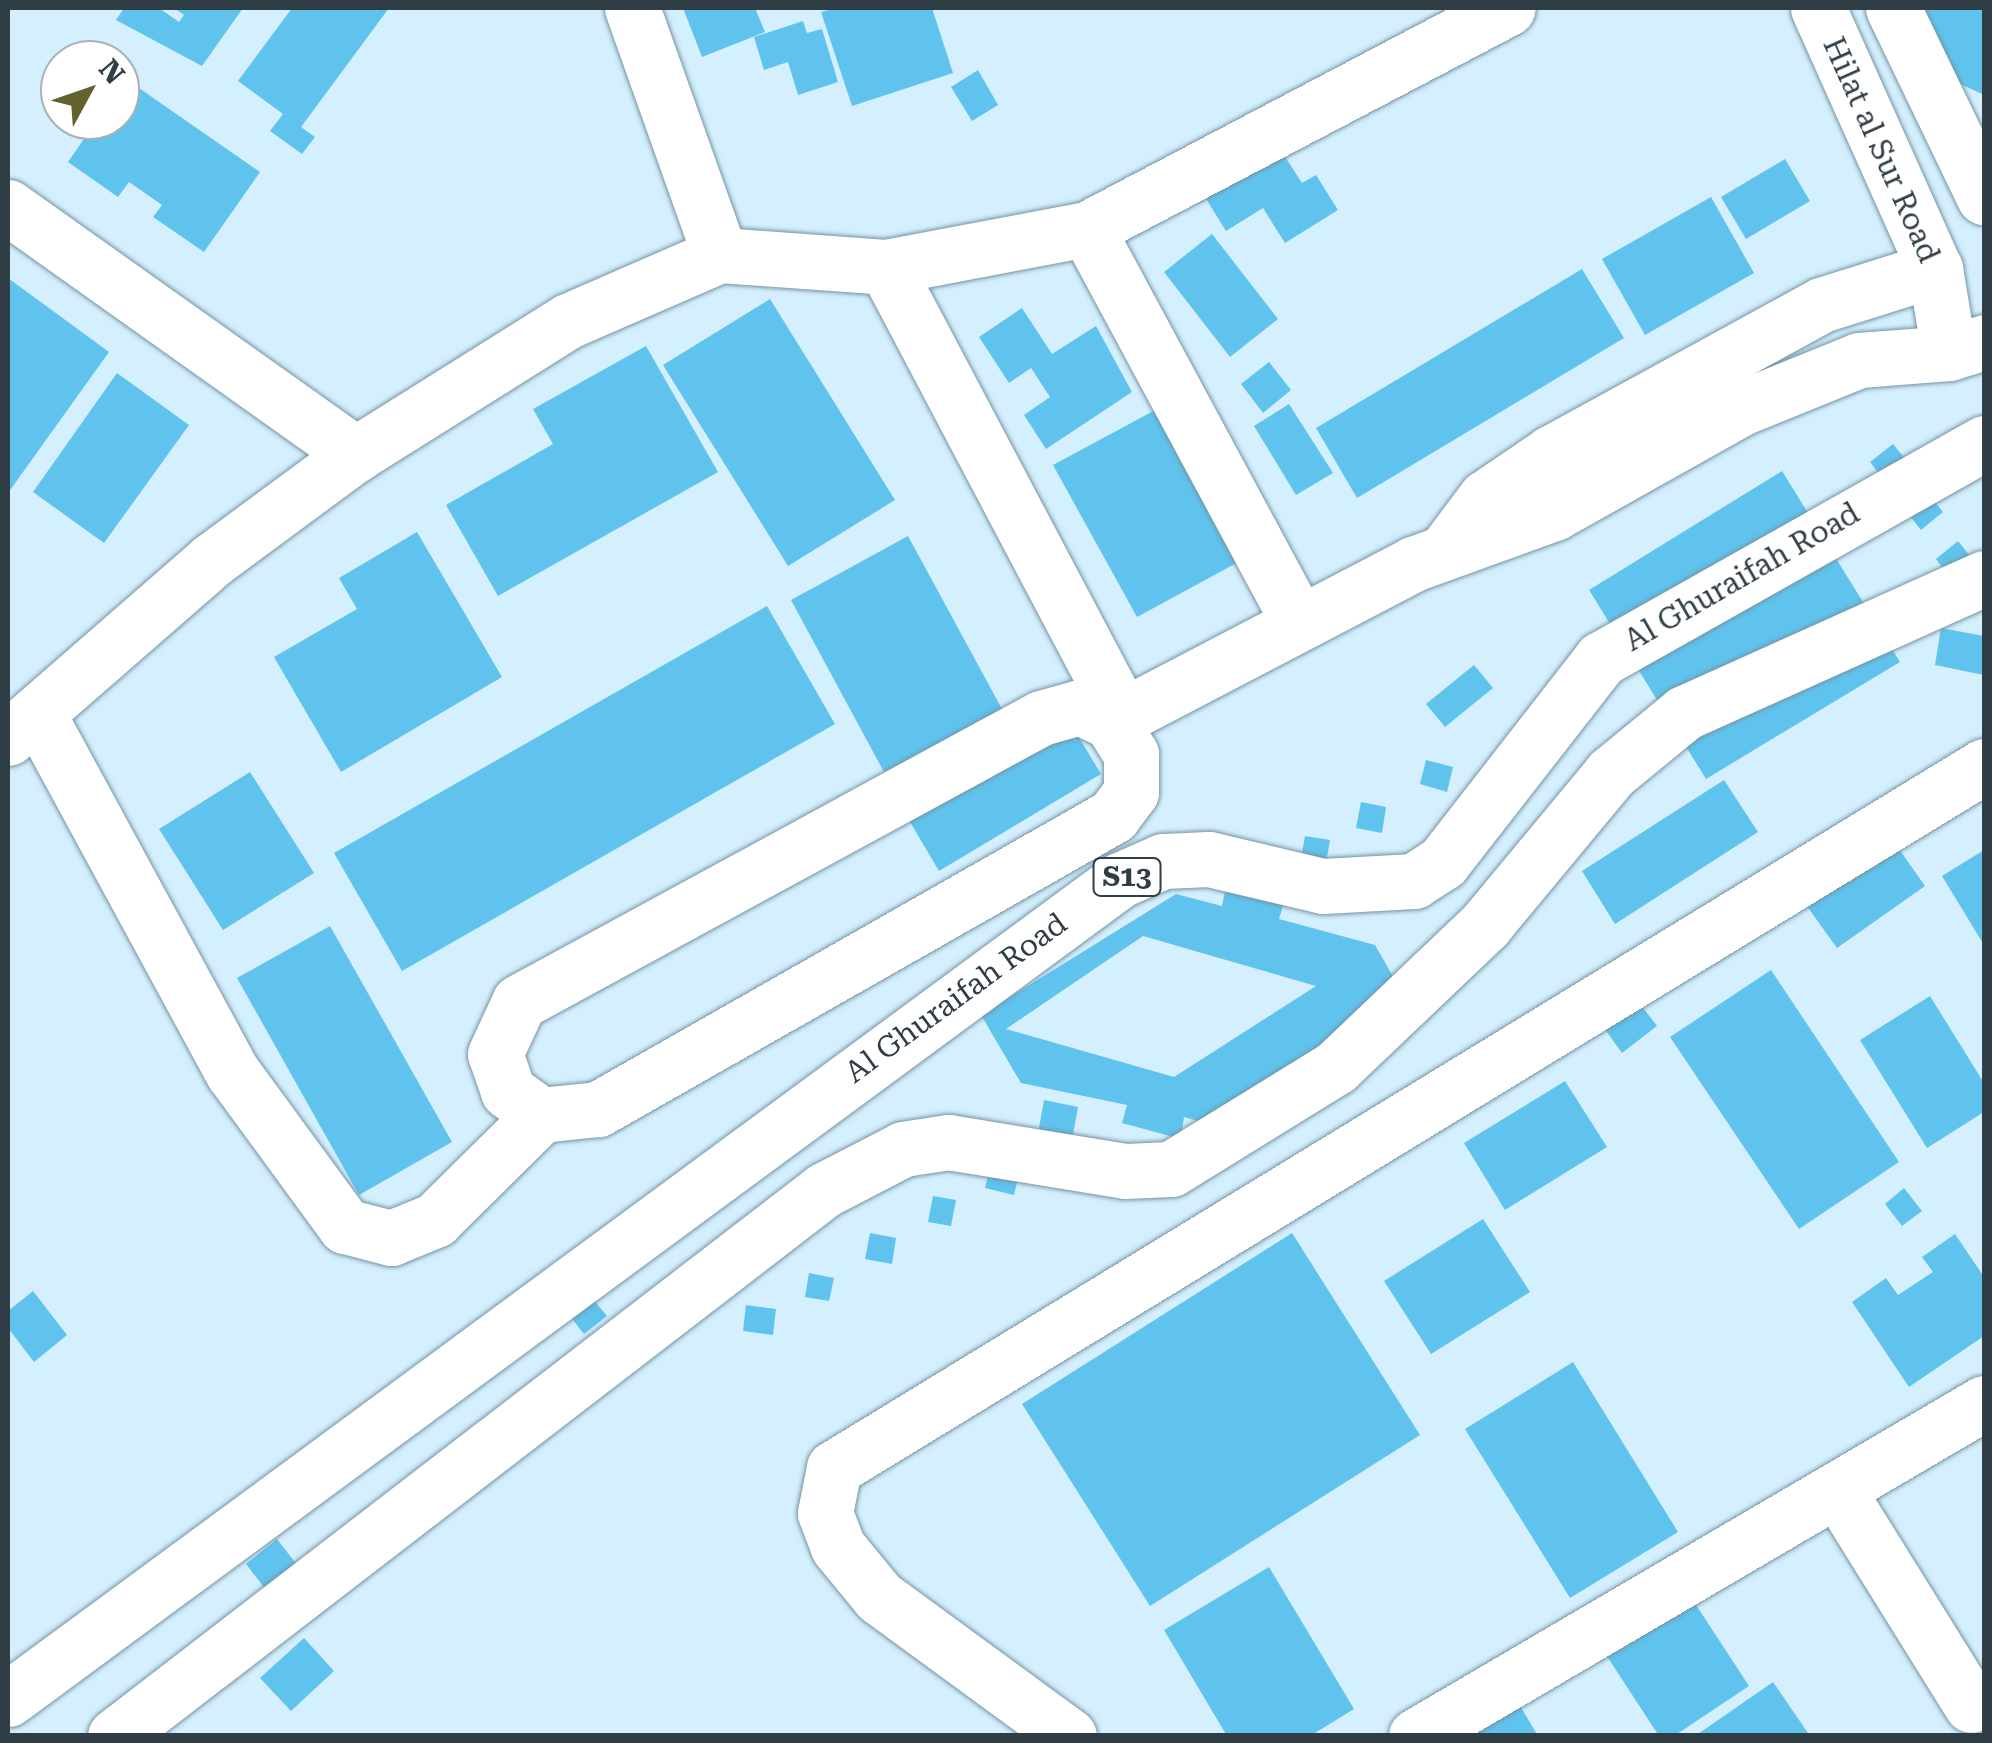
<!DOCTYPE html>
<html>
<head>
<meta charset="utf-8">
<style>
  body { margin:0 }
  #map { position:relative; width:1992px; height:1743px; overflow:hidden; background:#d4effd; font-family:"Roboto Serif",serif }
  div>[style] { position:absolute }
  .building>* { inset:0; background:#60c3ee }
  .roads { filter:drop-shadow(0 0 2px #7494a4) drop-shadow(0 0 2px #7494a4) }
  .minor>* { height:55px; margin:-27.5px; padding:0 27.5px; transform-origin:27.5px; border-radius:27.5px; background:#fff }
  .major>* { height:55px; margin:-27.5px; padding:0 27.5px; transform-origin:27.5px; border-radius:27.5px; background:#fff }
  span { translate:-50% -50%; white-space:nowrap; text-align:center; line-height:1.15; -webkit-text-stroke:10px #fff; paint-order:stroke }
  .shield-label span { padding:2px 8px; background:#fff; border:2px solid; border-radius:8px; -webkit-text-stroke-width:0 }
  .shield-label { font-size:28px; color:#2f3d44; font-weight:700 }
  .street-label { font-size:30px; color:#2f3d44 }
  .frame { position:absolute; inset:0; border:10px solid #2f3d44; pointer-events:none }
  .north { position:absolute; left:40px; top:40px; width:100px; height:100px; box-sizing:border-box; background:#fff; border:2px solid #acb1b4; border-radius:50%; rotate:50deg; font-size:28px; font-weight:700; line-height:40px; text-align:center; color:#2f3d44 }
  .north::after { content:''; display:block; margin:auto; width:35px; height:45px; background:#63612d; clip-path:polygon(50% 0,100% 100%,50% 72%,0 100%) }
</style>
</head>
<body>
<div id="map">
  <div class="building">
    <i style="clip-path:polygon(124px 8px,159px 8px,179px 22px,184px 15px,174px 8px,243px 8px,202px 66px,116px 20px)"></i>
    <i style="clip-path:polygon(292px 8px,389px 8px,301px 127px,315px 137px,302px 154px,270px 131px,283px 114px,238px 81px)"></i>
    <i style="clip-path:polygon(683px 8px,755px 8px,765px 32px,702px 57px)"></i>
    <i style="clip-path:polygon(836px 8px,932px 8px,953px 73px,852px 106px,821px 12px)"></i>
    <i style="clip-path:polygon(1910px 8px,1984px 8px,1984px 95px,1939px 74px)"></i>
    <i style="clip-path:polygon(803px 21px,807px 33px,822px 29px,838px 82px,798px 95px,788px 62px,764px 70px,754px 37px)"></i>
    <i style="clip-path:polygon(978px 70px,998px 105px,972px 121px,951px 87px)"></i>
    <i style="clip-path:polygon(126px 79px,260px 172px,204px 252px,153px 217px,162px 205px,129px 182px,118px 197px,68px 162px,97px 120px,120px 120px)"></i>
    <i style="clip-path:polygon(1280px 149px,1302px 183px,1316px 175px,1338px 210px,1285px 243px,1263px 208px,1226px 231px,1205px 197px)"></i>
    <i style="clip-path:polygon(1785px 159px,1810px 201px,1746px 239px,1721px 197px)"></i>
    <i style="clip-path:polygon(1711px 197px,1754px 273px,1645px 335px,1602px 259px)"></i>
    <i style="clip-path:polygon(1212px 234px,1278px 319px,1230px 357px,1164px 272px)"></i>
    <i style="clip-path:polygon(1582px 269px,1624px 338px,1357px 498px,1316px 428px)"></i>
    <i style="clip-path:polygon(8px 278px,109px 352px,8px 493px)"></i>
    <i style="clip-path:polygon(770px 299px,895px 500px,788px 566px,663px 365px)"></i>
    <i style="clip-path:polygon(1022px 308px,1052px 354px,1096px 326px,1132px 392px,1046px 449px,1024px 415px,1050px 397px,1031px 368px,1009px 383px,979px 337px)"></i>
    <i style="clip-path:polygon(646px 346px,718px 472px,498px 596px,446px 505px,553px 444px,533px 409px)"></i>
    <i style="clip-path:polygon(1269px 362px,1291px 390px,1263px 413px,1241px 384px)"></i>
    <i style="clip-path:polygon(117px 373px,189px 425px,104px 543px,33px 492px)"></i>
    <i style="clip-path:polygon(1172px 401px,1255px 553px,1137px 617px,1053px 465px)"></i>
    <i style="clip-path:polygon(1289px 404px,1333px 473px,1296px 495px,1254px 426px)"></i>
    <i style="clip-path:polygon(1893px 444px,1911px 466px,1887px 484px,1870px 462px)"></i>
    <i style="clip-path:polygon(1782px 471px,1900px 662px,1706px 779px,1589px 590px)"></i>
    <i style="clip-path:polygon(1928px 493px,1943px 512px,1921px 530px,1906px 511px)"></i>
    <i style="clip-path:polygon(417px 532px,502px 677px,341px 772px,274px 657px,357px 609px,339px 578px)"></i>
    <i style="clip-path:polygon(908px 536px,1002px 709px,884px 772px,791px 600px)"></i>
    <i style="clip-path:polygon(1958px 541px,1973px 560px,1950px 577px,1936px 559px)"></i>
    <i style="clip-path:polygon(767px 606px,835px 724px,402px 971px,334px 853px)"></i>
    <i style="clip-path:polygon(1941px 628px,1984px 636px,1984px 675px,1935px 665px)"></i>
    <i style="clip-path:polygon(1474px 665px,1493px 688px,1445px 727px,1426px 704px)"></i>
    <i style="clip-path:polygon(1065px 714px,1101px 774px,939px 871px,903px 810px)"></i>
    <i style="clip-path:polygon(1426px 760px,1453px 767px,1447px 792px,1420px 784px)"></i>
    <i style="clip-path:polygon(250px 772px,314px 873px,223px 930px,159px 829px)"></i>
    <i style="clip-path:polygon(1724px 780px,1758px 832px,1615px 924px,1582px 871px)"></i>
    <i style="clip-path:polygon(1361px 802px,1386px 807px,1382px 833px,1356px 828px)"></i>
    <i style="clip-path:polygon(1885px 829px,1925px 886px,1837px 948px,1796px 891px)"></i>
    <i style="clip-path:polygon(1305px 836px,1330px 840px,1326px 863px,1301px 859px)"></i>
    <i style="clip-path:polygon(1984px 850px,1984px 945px,1942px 876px)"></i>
    <i style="clip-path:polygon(evenodd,1229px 870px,1289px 886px,1279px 919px,1375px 945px,1415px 1015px,1227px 1129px,1184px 1117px,1181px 1139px,1122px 1123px,1127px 1105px,1021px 1083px,981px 1015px,1176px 894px,1222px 906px,1229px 870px,1143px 936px,1316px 986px,1174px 1077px,1006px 1029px,1143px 936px)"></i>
    <i style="clip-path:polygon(330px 926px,452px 1142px,359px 1195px,237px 978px)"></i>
    <i style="clip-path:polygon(1771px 970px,1899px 1162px,1799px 1229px,1670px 1037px)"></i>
    <i style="clip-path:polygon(1631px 992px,1657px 1026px,1622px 1053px,1596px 1017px)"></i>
    <i style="clip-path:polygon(1930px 996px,1984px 1083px,1984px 1112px,1927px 1148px,1860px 1040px)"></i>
    <i style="clip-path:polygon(1565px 1081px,1607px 1147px,1505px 1210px,1464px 1143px)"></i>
    <i style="clip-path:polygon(1044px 1100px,1078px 1107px,1072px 1140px,1038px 1133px)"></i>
    <i style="clip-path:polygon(991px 1163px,1020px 1170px,1014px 1195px,985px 1188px)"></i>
    <i style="clip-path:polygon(1904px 1188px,1922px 1211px,1902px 1226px,1885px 1204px)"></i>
    <i style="clip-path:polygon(933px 1196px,956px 1200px,951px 1226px,928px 1222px)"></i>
    <i style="clip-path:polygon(1483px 1219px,1530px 1292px,1431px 1354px,1384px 1281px)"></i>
    <i style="clip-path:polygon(870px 1233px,896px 1238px,892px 1264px,865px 1259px)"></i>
    <i style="clip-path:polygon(1292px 1233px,1420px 1435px,1150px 1606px,1022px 1404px)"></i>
    <i style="clip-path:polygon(1955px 1234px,1984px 1277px,1984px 1336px,1909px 1387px,1852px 1302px,1886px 1278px,1898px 1295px,1933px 1272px,1922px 1257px)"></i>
    <i style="clip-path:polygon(809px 1273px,834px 1278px,829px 1301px,805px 1297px)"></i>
    <i style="clip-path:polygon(33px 1291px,67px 1335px,34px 1362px,8px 1328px,8px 1311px)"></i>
    <i style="clip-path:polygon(592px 1298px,607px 1316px,584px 1334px,569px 1315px)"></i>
    <i style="clip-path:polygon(746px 1305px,776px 1309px,773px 1335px,743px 1331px)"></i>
    <i style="clip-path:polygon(1573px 1362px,1678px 1532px,1570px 1598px,1465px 1429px)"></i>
    <i style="clip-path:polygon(277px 1539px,304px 1574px,273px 1599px,246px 1564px)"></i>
    <i style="clip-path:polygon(1269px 1567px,1354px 1709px,1310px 1736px,1227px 1736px,1164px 1630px)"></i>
    <i style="clip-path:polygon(1683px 1585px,1749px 1686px,1674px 1736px,1659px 1736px,1597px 1641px)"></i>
    <i style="clip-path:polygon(304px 1638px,334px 1671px,291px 1711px,260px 1678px)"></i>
    <i style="clip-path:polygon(1773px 1682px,1810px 1736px,1695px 1736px)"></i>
    <i style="clip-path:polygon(1510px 1689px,1538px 1736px,1449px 1736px)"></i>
  </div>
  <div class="roads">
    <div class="minor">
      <i style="left:632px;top:8px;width:262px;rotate:70.4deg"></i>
      <i style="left:8px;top:207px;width:427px;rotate:35.4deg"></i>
      <i style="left:1087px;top:229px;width:447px;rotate:61.7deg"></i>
      <i style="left:886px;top:267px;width:508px;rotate:62.17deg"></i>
      <i style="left:1446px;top:550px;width:65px;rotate:-53.1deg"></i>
      <i style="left:1485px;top:498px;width:80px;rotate:-34.3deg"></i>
      <i style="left:1551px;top:453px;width:308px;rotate:-28.7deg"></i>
      <i style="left:1821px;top:305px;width:120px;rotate:-17.5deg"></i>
      <i style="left:1080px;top:707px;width:34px;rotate:26deg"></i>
      <i style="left:1111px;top:722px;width:38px;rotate:58deg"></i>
      <i style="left:1131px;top:754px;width:38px;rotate:90deg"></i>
      <i style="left:1131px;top:792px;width:30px;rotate:127deg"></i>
      <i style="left:1113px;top:816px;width:593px;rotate:150.36deg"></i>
      <i style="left:598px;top:1109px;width:57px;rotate:174deg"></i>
      <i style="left:541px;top:1115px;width:41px;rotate:-144deg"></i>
      <i style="left:508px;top:1091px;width:39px;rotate:-109deg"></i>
      <i style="left:495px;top:1054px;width:57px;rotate:-65.2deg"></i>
      <i style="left:519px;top:1002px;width:594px;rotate:-28.55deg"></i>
      <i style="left:1041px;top:718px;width:41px;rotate:-15.8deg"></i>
      <i style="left:40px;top:718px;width:404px;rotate:61.5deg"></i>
      <i style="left:233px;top:1073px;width:190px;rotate:53.8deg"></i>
      <i style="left:345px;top:1226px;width:48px;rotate:14.6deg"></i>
      <i style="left:391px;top:1238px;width:48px;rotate:-22.2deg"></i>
      <i style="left:435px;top:1220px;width:149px;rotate:-44.7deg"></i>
      <i style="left:1111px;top:722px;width:341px;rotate:-27.6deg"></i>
      <i style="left:1413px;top:564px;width:150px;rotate:-19.9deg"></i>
      <i style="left:1554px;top:513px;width:214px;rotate:-29.3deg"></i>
      <i style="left:1741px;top:408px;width:127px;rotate:-22.1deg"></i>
      <i style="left:1859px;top:360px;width:90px;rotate:-4.4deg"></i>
      <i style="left:8px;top:738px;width:271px;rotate:-41.1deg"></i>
      <i style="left:212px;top:560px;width:179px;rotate:-36.4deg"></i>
      <i style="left:356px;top:454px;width:250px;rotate:-32.1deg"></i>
      <i style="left:568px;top:321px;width:166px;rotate:-23.5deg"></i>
      <i style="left:720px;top:255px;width:166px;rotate:4.1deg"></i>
      <i style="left:886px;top:267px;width:205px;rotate:-10.7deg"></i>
      <i style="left:1087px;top:229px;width:475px;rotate:-27.7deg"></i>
      <i style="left:1838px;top:1491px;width:252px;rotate:58.1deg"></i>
      <i style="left:1069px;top:1736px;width:235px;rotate:-143.8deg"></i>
      <i style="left:879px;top:1597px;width:65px;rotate:-129.4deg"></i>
      <i style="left:838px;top:1547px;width:36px;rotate:-111deg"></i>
      <i style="left:825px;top:1513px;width:46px;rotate:-78.7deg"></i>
      <i style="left:834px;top:1468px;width:1347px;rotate:-31.4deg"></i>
      <i style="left:1416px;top:1736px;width:658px;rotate:-30.38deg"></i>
    </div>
    <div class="major">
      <i style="left:1818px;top:8px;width:286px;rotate:65.9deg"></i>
      <i style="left:1935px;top:269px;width:85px;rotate:80.5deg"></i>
      <i style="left:1949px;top:353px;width:37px;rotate:-17deg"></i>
      <i style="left:1893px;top:8px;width:210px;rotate:64.3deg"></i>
      <i style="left:8px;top:1699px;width:1381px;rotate:-36.37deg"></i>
      <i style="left:1120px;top:880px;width:47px;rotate:-23.8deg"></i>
      <i style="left:1163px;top:861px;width:46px;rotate:-2.5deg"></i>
      <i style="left:1209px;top:859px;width:117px;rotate:13.3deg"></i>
      <i style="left:1323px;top:886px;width:91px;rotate:-3.1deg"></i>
      <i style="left:1414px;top:881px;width:35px;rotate:-33deg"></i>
      <i style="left:1443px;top:862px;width:257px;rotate:-52.1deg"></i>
      <i style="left:1601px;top:659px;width:440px;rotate:-29.4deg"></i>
      <i style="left:115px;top:1736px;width:895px;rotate:-37.6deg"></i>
      <i style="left:824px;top:1190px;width:89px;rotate:-27.4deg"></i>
      <i style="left:903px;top:1149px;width:46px;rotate:-8.8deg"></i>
      <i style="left:948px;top:1142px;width:179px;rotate:9.3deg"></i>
      <i style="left:1125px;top:1171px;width:46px;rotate:-2.5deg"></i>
      <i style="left:1171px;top:1169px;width:194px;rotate:-31.7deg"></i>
      <i style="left:1336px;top:1067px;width:206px;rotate:-43.6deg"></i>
      <i style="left:1485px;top:925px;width:197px;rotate:-50.3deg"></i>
      <i style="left:1611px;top:773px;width:94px;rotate:-39.4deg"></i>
      <i style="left:1684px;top:713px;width:329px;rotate:-24.2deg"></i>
    </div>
  </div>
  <div class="shield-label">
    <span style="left:1127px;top:877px">S13</span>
  </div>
  <div class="street-label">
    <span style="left:1881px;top:150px;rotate:66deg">Hilat al Sur Road</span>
    <span style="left:1742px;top:577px;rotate:-30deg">Al Ghuraifah Road</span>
    <span style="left:956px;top:998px;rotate:-36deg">Al Ghuraifah Road</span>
  </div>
  <div class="frame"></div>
  <div class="north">N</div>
</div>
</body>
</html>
